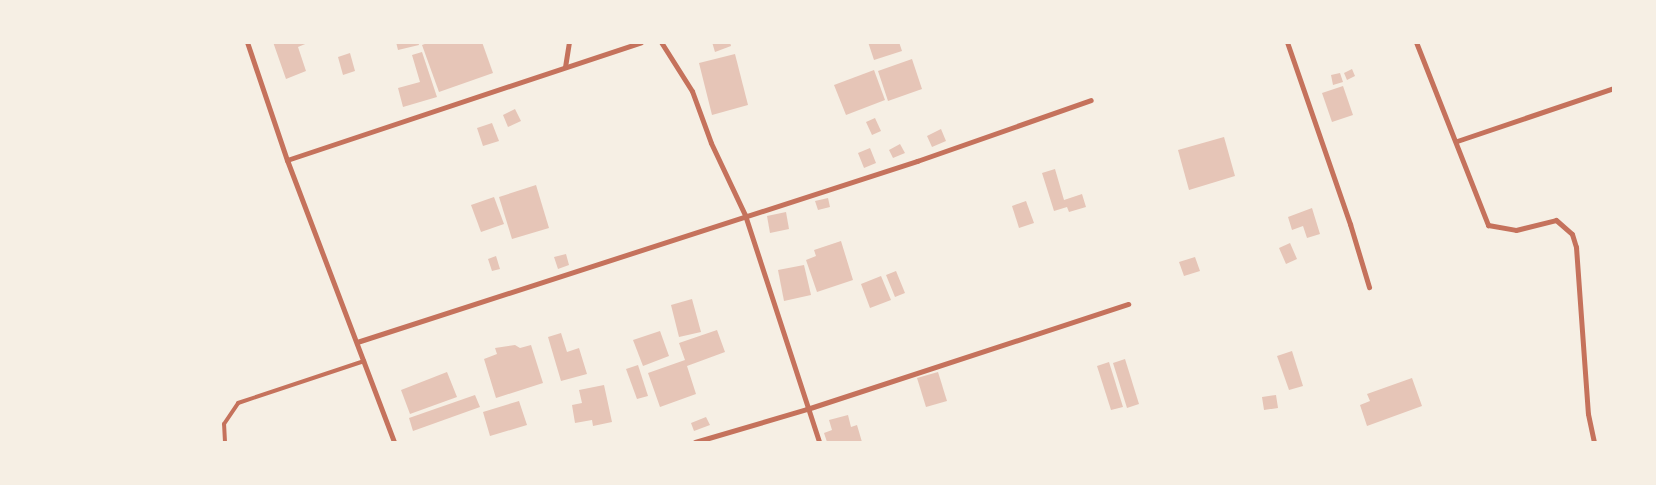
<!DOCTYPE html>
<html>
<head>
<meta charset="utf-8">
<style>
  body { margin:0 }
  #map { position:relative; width:1656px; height:485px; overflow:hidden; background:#f6efe4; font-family:"Open Sans",sans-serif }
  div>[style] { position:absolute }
  .building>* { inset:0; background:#e6c5b7 }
  .service>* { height:4px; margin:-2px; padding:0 2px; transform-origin:2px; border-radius:2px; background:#c5725c }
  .minor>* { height:5px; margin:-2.5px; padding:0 2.5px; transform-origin:2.5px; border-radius:2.5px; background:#c5725c }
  span { translate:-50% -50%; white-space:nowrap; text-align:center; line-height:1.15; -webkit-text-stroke:4px #f6efe4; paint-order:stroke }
  .frame { position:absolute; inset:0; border:44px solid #f6efe4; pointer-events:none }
</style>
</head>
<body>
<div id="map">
  <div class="building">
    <i style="clip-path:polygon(273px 42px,310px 42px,298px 47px,306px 71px,286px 79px)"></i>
    <i style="clip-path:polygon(396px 42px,418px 42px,419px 45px,398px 50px)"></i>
    <i style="clip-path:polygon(430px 42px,482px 42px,493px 73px,439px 92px,422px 45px)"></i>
    <i style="clip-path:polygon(712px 42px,730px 42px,731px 46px,715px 52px)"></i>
    <i style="clip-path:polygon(868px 42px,899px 42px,902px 51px,874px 60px)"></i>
    <i style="clip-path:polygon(422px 52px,437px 97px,403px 107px,398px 88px,420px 82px,412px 55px)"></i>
    <i style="clip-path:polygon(350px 53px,355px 71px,343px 75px,338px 57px)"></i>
    <i style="clip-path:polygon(735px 54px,748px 105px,712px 115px,699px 63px)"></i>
    <i style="clip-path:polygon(912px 59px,922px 89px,888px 101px,878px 71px)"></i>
    <i style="clip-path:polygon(1352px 69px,1355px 76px,1347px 80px,1344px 73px)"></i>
    <i style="clip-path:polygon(874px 70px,885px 100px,846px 115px,834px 85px)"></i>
    <i style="clip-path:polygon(1340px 73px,1343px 82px,1333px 85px,1331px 75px)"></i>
    <i style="clip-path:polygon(1343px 86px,1353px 115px,1332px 122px,1322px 93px)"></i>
    <i style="clip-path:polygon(515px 109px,521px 121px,508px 127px,503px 115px)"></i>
    <i style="clip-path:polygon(875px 118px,881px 131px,872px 135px,866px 122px)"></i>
    <i style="clip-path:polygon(492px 123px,499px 141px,483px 146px,477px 128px)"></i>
    <i style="clip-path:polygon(941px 129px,946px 141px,932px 147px,927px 136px)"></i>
    <i style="clip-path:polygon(1224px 137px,1235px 176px,1189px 190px,1178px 150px)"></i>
    <i style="clip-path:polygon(900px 144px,905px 153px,893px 158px,889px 150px)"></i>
    <i style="clip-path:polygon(870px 148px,876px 163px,864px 168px,858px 153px)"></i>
    <i style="clip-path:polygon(1055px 169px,1064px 200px,1082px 194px,1086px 207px,1069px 212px,1067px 207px,1054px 211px,1042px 173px)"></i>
    <i style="clip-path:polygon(536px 185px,549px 228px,512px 239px,499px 197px)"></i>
    <i style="clip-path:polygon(494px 197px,504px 224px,481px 232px,471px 205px)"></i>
    <i style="clip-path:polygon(828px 198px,830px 207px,818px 210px,815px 201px)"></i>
    <i style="clip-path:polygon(1026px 201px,1034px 223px,1019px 228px,1012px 206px)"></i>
    <i style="clip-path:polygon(1312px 208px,1320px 234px,1307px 238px,1303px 226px,1292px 230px,1288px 217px)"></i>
    <i style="clip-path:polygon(786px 212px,789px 229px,770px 233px,767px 216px)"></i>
    <i style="clip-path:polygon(841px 241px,853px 280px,817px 292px,806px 260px,816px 256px,814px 250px)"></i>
    <i style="clip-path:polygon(1290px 243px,1297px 259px,1286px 264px,1279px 248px)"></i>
    <i style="clip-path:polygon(566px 254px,569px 265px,558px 269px,554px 257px)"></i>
    <i style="clip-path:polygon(496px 256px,500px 269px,492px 271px,488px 259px)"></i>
    <i style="clip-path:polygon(1195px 257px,1200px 271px,1184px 276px,1179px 262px)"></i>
    <i style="clip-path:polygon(804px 265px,811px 295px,784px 301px,778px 270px)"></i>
    <i style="clip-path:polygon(896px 271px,905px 293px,895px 297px,886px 275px)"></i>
    <i style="clip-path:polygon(881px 276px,891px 300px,870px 308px,861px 284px)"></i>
    <i style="clip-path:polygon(692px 299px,701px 332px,679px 337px,671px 305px)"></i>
    <i style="clip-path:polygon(717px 330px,725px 352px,687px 366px,696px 394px,660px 407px,648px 373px,685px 360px,679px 343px)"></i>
    <i style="clip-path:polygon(660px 331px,669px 356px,643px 366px,633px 340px)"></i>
    <i style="clip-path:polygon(561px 333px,567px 352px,579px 348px,587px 374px,561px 381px,548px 337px)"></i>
    <i style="clip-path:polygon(515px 345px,520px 348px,531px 345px,543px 383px,496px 398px,484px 359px,497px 354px,495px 348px)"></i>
    <i style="clip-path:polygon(1292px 351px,1303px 386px,1289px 390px,1277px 356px)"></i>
    <i style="clip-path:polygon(1125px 359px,1139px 404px,1127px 408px,1113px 363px)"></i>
    <i style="clip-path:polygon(1109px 362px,1123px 407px,1111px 410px,1097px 366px)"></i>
    <i style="clip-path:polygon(638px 365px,648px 396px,637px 399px,626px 369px)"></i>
    <i style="clip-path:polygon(447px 372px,457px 397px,410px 414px,401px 390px)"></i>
    <i style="clip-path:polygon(938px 372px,947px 401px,926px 407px,917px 378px)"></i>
    <i style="clip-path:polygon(1412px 378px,1422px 406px,1367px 426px,1360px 405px,1370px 401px,1367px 394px)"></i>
    <i style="clip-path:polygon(604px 385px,612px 422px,593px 426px,592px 420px,575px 423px,572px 405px,582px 403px,579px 390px)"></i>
    <i style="clip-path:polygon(475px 395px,480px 407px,413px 431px,409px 418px)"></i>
    <i style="clip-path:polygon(1276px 395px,1278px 408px,1264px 410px,1262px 397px)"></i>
    <i style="clip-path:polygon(519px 401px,527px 425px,490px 436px,483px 412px)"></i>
    <i style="clip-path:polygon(848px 415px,851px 427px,857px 425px,862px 442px,827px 442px,824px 433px,832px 430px,829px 420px)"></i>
    <i style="clip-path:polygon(706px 417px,710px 425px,694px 431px,691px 423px)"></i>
  </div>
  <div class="service">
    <i style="left:225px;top:442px;width:18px;rotate:-93deg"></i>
    <i style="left:224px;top:424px;width:25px;rotate:-56deg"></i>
    <i style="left:238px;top:403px;width:133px;rotate:-18.4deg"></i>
  </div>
  <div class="minor">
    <i style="left:247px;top:42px;width:125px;rotate:71.3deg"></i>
    <i style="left:287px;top:160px;width:302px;rotate:69.2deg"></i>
    <i style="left:661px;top:42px;width:58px;rotate:57.7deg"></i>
    <i style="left:692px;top:91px;width:55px;rotate:69.9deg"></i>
    <i style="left:711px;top:143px;width:80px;rotate:64.7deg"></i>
    <i style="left:745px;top:215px;width:239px;rotate:71.9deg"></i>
    <i style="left:1287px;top:42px;width:193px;rotate:70.9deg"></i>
    <i style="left:1350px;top:224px;width:66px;rotate:73.2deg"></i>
    <i style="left:1416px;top:42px;width:197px;rotate:68.5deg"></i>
    <i style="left:1488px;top:225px;width:28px;rotate:10deg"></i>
    <i style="left:1516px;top:230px;width:41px;rotate:-14deg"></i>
    <i style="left:1556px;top:220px;width:21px;rotate:41deg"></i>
    <i style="left:1572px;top:234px;width:14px;rotate:73deg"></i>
    <i style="left:1576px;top:247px;width:167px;rotate:85.9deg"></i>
    <i style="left:1588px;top:414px;width:29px;rotate:78deg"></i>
    <i style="left:565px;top:67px;width:25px;rotate:-81deg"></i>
    <i style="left:1457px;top:141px;width:166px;rotate:-18.7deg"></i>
    <i style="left:287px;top:160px;width:373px;rotate:-18.4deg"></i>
    <i style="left:357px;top:342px;width:589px;rotate:-17.91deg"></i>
    <i style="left:917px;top:161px;width:184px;rotate:-19.3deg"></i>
    <i style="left:695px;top:442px;width:117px;rotate:-16.4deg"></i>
    <i style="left:807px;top:409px;width:338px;rotate:-18.1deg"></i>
  </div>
  <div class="frame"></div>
</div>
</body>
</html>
